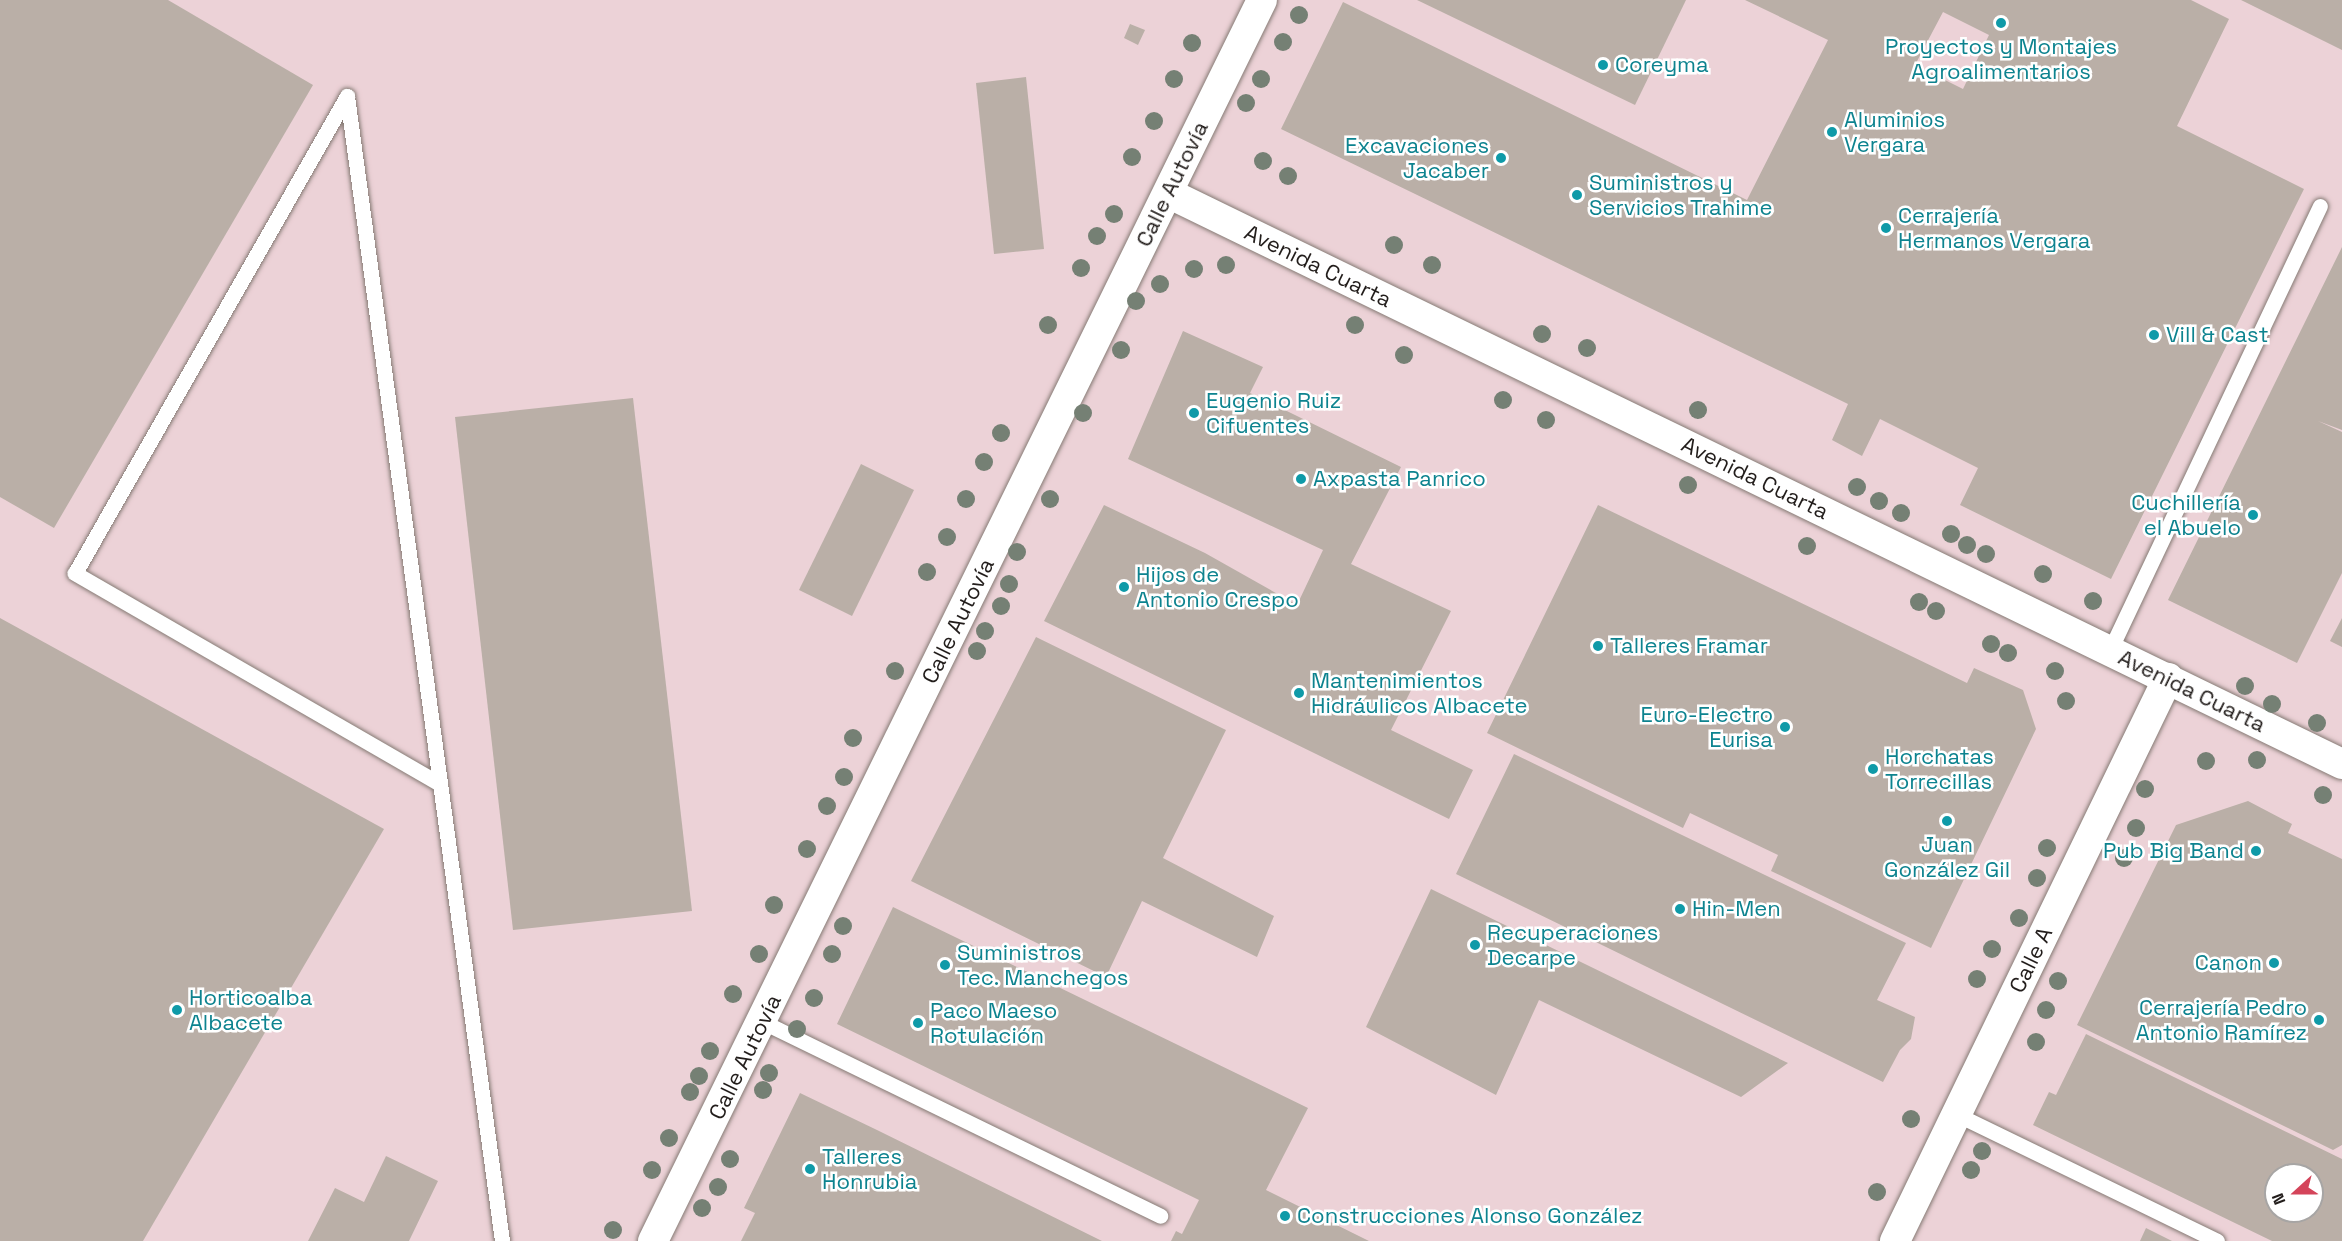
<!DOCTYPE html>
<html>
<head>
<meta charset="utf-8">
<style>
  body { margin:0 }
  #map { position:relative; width:2342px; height:1241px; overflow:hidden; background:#ede0da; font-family:"Space Grotesk",sans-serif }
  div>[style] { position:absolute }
  .industrial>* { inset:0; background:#ecd2d7 }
  .building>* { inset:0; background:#baafa7 }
  .roads { filter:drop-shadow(0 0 2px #857a74) drop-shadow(0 0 2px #857a74) }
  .service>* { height:15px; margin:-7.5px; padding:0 7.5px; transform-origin:7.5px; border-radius:7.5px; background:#fff }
  .minor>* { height:30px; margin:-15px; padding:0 15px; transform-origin:15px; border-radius:15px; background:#fff }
  .trees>* { width:18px; height:18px; margin:-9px; border-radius:50%; background:#758074 }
  .dots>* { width:16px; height:16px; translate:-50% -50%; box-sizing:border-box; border:3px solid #fff; border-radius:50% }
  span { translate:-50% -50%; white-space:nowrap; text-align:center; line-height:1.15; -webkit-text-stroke:5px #fff; paint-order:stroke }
  .culture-label { font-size:22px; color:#0d838f }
  .left { translate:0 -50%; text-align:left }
  .right { translate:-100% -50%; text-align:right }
  .street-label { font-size:22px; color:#221d1b }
  .north { position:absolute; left:2264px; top:1163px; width:60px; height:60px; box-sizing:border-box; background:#fff; border:2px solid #a7a5a4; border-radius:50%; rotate:249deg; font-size:16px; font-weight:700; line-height:24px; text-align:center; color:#221d1b }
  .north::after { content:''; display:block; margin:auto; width:21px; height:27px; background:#d4445a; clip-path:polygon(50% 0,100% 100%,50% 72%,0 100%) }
</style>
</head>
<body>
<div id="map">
  <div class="industrial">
    <i style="clip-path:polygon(evenodd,0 0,2342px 0,2342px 1241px,0 1241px,0 0,2276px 1175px,2312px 1175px,2312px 1211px,2276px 1211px,2276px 1175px)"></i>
  </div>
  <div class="building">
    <i style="clip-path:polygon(0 0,168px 0,313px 85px,54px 528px,0 497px)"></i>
    <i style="clip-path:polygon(1417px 0,1686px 0,1635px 105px)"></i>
    <i style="clip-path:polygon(evenodd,1745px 0,2191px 0,2229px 19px,2177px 126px,2304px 189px,2111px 579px,1960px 505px,1978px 468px,1880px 419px,1862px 456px,1832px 440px,1848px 404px,1281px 129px,1343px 2px,1747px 200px,1828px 40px,1745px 0,1943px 12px,1989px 35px,1963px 89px,1915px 65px,1943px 12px)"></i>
    <i style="clip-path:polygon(2241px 0,2342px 0,2342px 50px)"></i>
    <i style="clip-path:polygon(1130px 24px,1145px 30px,1138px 45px,1124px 38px)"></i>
    <i style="clip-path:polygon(1026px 77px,1044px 249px,994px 254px,976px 83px)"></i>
    <i style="clip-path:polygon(2342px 247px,2342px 430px,2318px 421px,2342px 432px,2342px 573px,2297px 663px,2168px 600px)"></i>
    <i style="clip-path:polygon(1183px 331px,1263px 367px,1250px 393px,1401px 467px,1351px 564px,1451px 611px,1391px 730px,1473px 770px,1449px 819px,1044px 621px,1104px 505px,1205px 553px,1297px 605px,1323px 550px,1128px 459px)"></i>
    <i style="clip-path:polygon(633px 398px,692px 911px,513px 930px,455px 417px)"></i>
    <i style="clip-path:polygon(861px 464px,914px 490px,852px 616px,799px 590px)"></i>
    <i style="clip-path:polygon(1598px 505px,1967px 683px,1974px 668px,2023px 690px,2036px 729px,1931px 948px,1771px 871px,1778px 855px,1690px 813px,1683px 828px,1487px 733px)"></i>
    <i style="clip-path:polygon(0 618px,384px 829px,143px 1241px,0 1241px)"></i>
    <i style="clip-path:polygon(2342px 618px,2342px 647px,2330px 641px)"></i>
    <i style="clip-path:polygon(1036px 637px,1226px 730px,1163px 858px,1274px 916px,1257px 957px,1142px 901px,1106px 977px,911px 881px)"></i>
    <i style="clip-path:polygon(1514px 754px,1906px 943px,1877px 1000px,1915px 1017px,1911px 1039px,1900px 1050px,1883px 1082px,1456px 874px)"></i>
    <i style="clip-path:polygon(2248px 801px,2292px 824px,2288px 833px,2342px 859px,2342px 1145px,2333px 1150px,2077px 1025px,2176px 825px)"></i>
    <i style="clip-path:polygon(1431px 889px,1788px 1063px,1741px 1097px,1539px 1000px,1496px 1095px,1366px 1027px)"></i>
    <i style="clip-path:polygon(893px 907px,1308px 1108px,1266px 1190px,1369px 1241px,1171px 1241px,1176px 1231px,1182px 1234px,1199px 1200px,837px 1024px)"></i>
    <i style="clip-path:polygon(evenodd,2086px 1034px,2342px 1159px,2342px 1241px,2272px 1241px,2033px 1125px,2049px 1092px,2056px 1095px,2086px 1034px,2276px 1175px,2312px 1175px,2312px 1211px,2276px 1211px,2276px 1175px)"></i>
    <i style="clip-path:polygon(800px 1093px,877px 1130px,1102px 1241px,741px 1241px,755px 1213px,744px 1208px)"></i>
    <i style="clip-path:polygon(386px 1156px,438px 1181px,409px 1241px,308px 1241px,335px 1188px,364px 1202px)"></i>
    <i style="clip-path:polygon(2146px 1228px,2172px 1241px,2140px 1241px)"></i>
  </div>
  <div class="roads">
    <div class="service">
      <i style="left:2110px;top:650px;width:491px;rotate:-64.7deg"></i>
      <i style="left:440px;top:784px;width:422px;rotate:-150deg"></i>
      <i style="left:75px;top:573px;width:549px;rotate:-60.31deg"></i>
      <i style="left:347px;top:96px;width:1155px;rotate:82.29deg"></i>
      <i style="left:763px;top:1022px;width:442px;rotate:26deg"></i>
      <i style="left:1956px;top:1114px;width:290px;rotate:25.9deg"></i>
    </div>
    <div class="minor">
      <i style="left:1168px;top:193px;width:1305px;rotate:25.94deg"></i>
      <i style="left:653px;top:1241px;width:1382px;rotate:-63.86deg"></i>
      <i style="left:1895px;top:1241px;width:626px;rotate:-64.13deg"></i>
    </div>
  </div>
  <div class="trees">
    <i style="left:1299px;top:15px"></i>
    <i style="left:1283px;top:42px"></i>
    <i style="left:1192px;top:43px"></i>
    <i style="left:1174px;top:79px"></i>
    <i style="left:1261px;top:79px"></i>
    <i style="left:1246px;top:103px"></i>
    <i style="left:1154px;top:121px"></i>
    <i style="left:1132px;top:157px"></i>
    <i style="left:1263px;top:161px"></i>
    <i style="left:1288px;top:176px"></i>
    <i style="left:1114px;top:214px"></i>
    <i style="left:1097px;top:236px"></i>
    <i style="left:1394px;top:245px"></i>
    <i style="left:1226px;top:265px"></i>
    <i style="left:1432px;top:265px"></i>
    <i style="left:1081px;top:268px"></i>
    <i style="left:1194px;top:269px"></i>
    <i style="left:1160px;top:284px"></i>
    <i style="left:1136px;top:301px"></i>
    <i style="left:1048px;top:325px"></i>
    <i style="left:1355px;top:325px"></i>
    <i style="left:1542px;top:334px"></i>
    <i style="left:1587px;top:348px"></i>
    <i style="left:1121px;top:350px"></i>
    <i style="left:1404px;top:355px"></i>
    <i style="left:1503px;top:400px"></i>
    <i style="left:1698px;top:410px"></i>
    <i style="left:1083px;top:413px"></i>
    <i style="left:1546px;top:420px"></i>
    <i style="left:1001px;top:433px"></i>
    <i style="left:984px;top:462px"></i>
    <i style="left:1688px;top:485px"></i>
    <i style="left:1857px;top:487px"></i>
    <i style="left:966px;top:499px"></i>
    <i style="left:1050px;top:499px"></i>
    <i style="left:1879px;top:501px"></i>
    <i style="left:1901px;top:513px"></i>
    <i style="left:1951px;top:534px"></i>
    <i style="left:947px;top:537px"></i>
    <i style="left:1967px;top:545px"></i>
    <i style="left:1807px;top:546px"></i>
    <i style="left:1017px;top:552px"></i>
    <i style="left:1986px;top:554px"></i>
    <i style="left:927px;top:572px"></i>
    <i style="left:2043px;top:574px"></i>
    <i style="left:1009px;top:584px"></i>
    <i style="left:2093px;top:601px"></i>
    <i style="left:1919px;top:602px"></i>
    <i style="left:1001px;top:606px"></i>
    <i style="left:1936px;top:611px"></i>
    <i style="left:985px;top:631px"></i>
    <i style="left:1991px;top:644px"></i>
    <i style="left:977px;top:651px"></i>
    <i style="left:2008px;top:653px"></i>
    <i style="left:895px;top:671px"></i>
    <i style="left:2055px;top:671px"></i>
    <i style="left:2245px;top:686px"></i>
    <i style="left:2066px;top:701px"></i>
    <i style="left:2272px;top:704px"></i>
    <i style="left:2317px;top:723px"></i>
    <i style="left:853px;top:738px"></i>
    <i style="left:2257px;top:760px"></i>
    <i style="left:2206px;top:761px"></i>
    <i style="left:844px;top:777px"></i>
    <i style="left:2145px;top:789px"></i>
    <i style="left:2323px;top:795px"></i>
    <i style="left:827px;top:806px"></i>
    <i style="left:2136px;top:828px"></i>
    <i style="left:2047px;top:848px"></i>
    <i style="left:807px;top:849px"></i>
    <i style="left:2124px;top:858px"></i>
    <i style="left:2037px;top:878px"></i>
    <i style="left:774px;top:905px"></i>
    <i style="left:2019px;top:918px"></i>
    <i style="left:843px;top:926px"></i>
    <i style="left:1992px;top:949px"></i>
    <i style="left:759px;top:954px"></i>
    <i style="left:832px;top:954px"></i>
    <i style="left:1977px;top:979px"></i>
    <i style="left:2058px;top:981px"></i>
    <i style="left:733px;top:994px"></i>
    <i style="left:814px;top:998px"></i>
    <i style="left:2046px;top:1010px"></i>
    <i style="left:797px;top:1029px"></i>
    <i style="left:2036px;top:1042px"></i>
    <i style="left:710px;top:1051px"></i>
    <i style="left:769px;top:1073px"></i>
    <i style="left:699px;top:1076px"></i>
    <i style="left:763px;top:1090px"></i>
    <i style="left:690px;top:1092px"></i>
    <i style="left:1911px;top:1119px"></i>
    <i style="left:669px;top:1138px"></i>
    <i style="left:1982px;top:1151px"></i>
    <i style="left:730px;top:1159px"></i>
    <i style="left:652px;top:1170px"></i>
    <i style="left:1971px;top:1170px"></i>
    <i style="left:718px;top:1187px"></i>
    <i style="left:1877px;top:1192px"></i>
    <i style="left:702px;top:1208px"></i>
    <i style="left:613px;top:1230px"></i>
  </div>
  <div class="dots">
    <i style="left:2001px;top:23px;background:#0f9aa8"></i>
    <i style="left:1603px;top:65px;background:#0f9aa8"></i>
    <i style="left:1832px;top:132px;background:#0f9aa8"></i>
    <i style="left:1501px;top:158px;background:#0f9aa8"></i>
    <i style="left:1577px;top:195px;background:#0f9aa8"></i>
    <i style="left:1886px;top:228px;background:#0f9aa8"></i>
    <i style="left:2154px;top:335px;background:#0f9aa8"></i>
    <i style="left:1194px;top:413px;background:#0f9aa8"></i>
    <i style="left:1301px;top:479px;background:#0f9aa8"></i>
    <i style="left:2253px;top:515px;background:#0f9aa8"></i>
    <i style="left:1124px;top:587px;background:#0f9aa8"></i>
    <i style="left:1598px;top:646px;background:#0f9aa8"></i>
    <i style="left:1299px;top:693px;background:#0f9aa8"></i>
    <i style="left:1785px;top:727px;background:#0f9aa8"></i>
    <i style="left:1873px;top:769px;background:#0f9aa8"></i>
    <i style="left:1947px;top:821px;background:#0f9aa8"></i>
    <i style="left:2256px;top:851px;background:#0f9aa8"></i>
    <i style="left:1680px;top:909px;background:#0f9aa8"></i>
    <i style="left:1475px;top:945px;background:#0f9aa8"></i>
    <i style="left:2274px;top:963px;background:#0f9aa8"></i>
    <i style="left:945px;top:965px;background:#0f9aa8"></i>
    <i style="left:177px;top:1010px;background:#0f9aa8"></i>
    <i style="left:2319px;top:1020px;background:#0f9aa8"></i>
    <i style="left:918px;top:1023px;background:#0f9aa8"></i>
    <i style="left:810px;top:1169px;background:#0f9aa8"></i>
    <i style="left:1285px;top:1216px;background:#0f9aa8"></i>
  </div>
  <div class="culture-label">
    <span style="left:2001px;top:59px">Proyectos y Montajes<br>Agroalimentarios</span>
    <span class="left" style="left:1615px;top:65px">Coreyma</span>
    <span class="left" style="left:1844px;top:132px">Aluminios<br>Vergara</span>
    <span class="right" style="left:1489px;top:158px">Excavaciones<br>Jacaber</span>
    <span class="left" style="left:1589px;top:195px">Suministros y<br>Servicios Trahime</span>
    <span class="left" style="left:1898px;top:228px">Cerrajería<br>Hermanos Vergara</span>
    <span class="left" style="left:2166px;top:335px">Vill &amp; Cast</span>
    <span class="left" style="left:1206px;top:413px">Eugenio Ruiz<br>Cifuentes</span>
    <span class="left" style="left:1313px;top:479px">Axpasta Panrico</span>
    <span class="right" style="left:2241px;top:515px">Cuchillería<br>el Abuelo</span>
    <span class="left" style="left:1136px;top:587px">Hijos de<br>Antonio Crespo</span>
    <span class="left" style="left:1610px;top:646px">Talleres Framar</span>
    <span class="left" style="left:1311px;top:693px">Mantenimientos<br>Hidráulicos Albacete</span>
    <span class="right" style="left:1773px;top:727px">Euro-Electro<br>Eurisa</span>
    <span class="left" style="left:1885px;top:769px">Horchatas<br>Torrecillas</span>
    <span style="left:1947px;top:857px">Juan<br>González Gil</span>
    <span class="right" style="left:2244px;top:851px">Pub Big Band</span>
    <span class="left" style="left:1692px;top:909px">Hin-Men</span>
    <span class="left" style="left:1487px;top:945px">Recuperaciones<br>Decarpe</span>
    <span class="left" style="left:957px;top:965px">Suministros<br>Tec. Manchegos</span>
    <span class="right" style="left:2262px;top:963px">Canon</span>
    <span class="left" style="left:189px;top:1010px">Horticoalba<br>Albacete</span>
    <span class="right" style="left:2307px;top:1020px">Cerrajería Pedro<br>Antonio Ramírez</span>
    <span class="left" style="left:930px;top:1023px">Paco Maeso<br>Rotulación</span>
    <span class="left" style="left:822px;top:1169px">Talleres<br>Honrubia</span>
    <span class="left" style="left:1297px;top:1216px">Construcciones Alonso González</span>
  </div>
  <div class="street-label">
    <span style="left:1172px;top:184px;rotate:-64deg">Calle Autovía</span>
    <span style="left:1318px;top:266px;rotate:26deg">Avenida Cuarta</span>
    <span style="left:1755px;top:478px;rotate:26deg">Avenida Cuarta</span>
    <span style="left:958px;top:621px;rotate:-64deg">Calle Autovía</span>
    <span style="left:2192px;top:691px;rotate:26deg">Avenida Cuarta</span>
    <span style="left:2031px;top:960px;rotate:-64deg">Calle A</span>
    <span style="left:745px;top:1057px;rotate:-64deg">Calle Autovía</span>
  </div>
  <div class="north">N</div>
</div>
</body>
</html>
